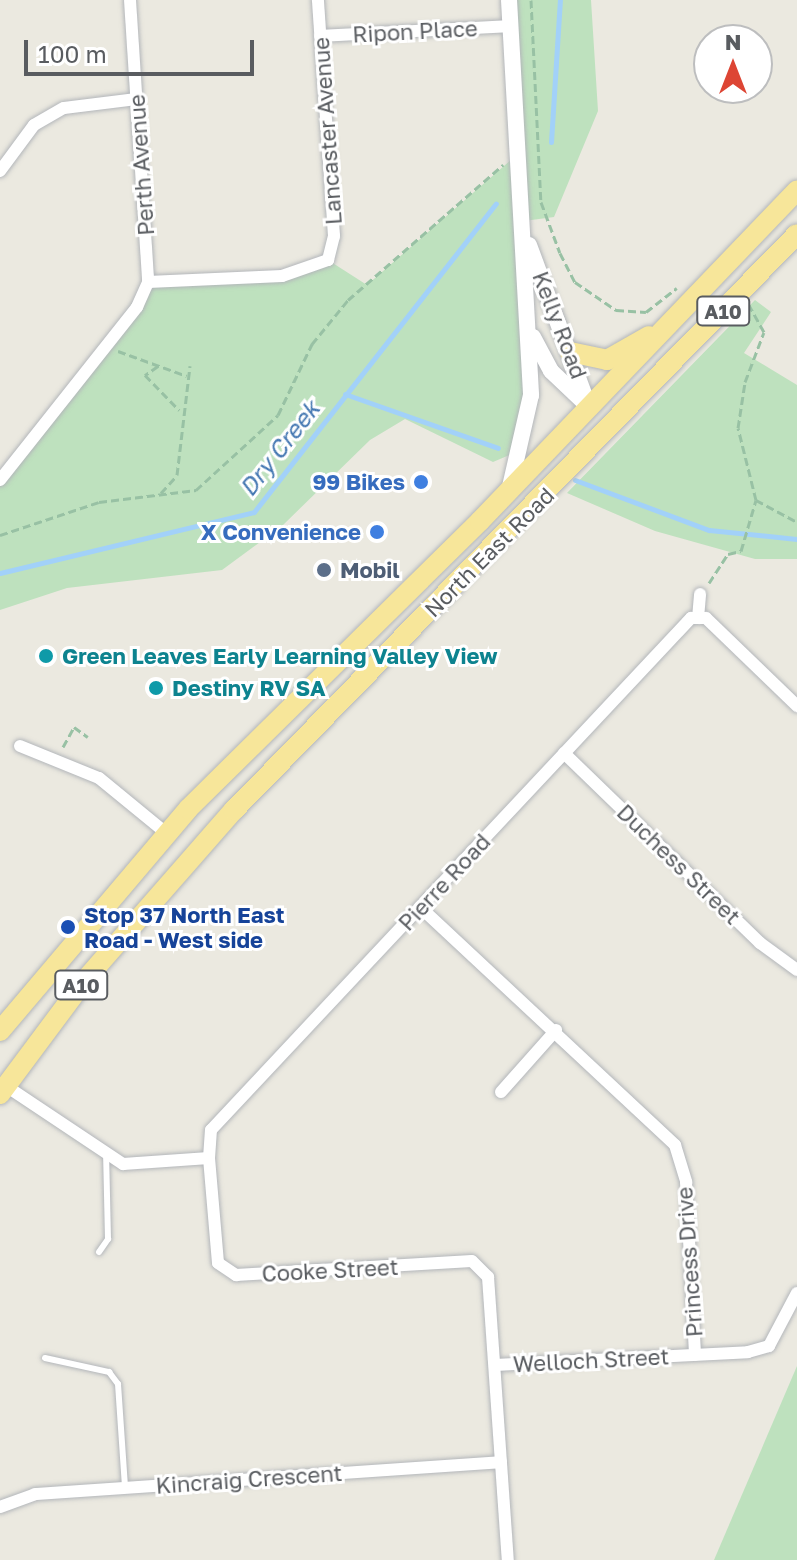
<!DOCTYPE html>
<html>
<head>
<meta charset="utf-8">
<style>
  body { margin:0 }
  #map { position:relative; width:797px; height:1560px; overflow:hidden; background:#ebe9e0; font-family:"Golos Text",sans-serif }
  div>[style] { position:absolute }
  .green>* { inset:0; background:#bee1be }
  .stream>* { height:5px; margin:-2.5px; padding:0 2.5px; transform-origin:2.5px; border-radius:2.5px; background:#a2d1f9 }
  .path>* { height:3px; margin-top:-1.5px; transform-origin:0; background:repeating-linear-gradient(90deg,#98c1a4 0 8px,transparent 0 12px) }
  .roads { filter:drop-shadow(0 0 2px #b3b6ba) drop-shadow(0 0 2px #b3b6ba) }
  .service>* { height:6px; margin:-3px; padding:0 3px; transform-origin:3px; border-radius:3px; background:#fff }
  .minor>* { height:12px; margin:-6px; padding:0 6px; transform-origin:6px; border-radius:6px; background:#fff }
  .tertiary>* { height:16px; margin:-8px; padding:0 8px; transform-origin:8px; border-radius:8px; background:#fff }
  .trunk>* { height:20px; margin:-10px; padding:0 10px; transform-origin:10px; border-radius:10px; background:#f7e69a }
  .dots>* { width:22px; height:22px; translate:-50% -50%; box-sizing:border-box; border:4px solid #fff; border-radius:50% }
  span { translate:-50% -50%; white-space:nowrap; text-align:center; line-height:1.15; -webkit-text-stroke:6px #fff; paint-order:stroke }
  .shield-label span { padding:2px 6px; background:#fff; border:2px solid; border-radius:6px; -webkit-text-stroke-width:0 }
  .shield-label { font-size:20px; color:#595c60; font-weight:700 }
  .street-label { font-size:22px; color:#595c60 }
  .shop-label { font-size:22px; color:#366cbe; font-weight:700 }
  .right { translate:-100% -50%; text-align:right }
  .service-label { font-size:22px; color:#4e5e75; font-weight:700 }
  .left { translate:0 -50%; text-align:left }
  .culture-label { font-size:22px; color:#0d838f; font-weight:700 }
  .transit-label { font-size:22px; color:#164399; font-weight:700 }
  .water-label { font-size:24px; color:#4578b2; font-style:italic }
  .north { position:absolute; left:693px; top:24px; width:80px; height:80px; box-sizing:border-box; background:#fff; border:2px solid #bdbebf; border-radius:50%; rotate:0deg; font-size:22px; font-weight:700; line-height:32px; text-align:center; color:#595c60 }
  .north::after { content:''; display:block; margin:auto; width:28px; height:36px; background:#dd4534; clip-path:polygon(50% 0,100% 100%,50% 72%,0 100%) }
  .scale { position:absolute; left:24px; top:40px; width:230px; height:36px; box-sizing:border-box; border:4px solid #595c60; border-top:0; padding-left:10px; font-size:24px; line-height:28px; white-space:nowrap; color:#595c60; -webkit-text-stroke:6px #fff; paint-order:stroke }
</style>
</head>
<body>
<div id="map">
  <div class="green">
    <i style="clip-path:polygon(509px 0,591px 0,598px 111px,554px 217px,524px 221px,524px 449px,493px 462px,405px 419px,370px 440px,282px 526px,222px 570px,67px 588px,0 610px,0 480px,148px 282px,282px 276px,328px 260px,367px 285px,519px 153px)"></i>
    <i style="clip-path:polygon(755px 300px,771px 312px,744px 353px,797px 385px,797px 559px,755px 559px,655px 531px,567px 493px)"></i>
    <i style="clip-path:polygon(797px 1366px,797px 1560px,714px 1560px)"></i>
  </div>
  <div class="stream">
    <i style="left:551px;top:142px;width:142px;rotate:-86.4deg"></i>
    <i style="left:345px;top:394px;width:162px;rotate:19.4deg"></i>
    <i style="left:575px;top:480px;width:143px;rotate:20.5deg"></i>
    <i style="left:709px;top:530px;width:88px;rotate:5.8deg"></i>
    <i style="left:0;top:573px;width:261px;rotate:-13.5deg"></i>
    <i style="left:254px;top:512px;width:392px;rotate:-51.9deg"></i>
  </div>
  <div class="path">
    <i style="left:531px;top:0;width:202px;rotate:87.2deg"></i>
    <i style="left:541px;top:202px;width:54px;rotate:69.6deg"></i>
    <i style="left:560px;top:253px;width:33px;rotate:63deg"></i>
    <i style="left:575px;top:282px;width:50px;rotate:34.3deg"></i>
    <i style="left:616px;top:310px;width:30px;rotate:4deg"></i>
    <i style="left:646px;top:312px;width:39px;rotate:-38deg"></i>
    <i style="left:118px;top:351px;width:73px;rotate:19.9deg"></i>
    <i style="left:158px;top:366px;width:16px;rotate:145deg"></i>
    <i style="left:145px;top:375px;width:49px;rotate:45.8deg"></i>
    <i style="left:161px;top:493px;width:24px;rotate:-48deg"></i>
    <i style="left:177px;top:475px;width:110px;rotate:-83.2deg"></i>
    <i style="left:756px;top:500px;width:47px;rotate:28.2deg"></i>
    <i style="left:0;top:535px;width:104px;rotate:-18.4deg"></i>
    <i style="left:99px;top:502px;width:98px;rotate:-7.1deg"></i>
    <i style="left:196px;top:490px;width:111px;rotate:-42.4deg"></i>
    <i style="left:278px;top:415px;width:79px;rotate:-64.4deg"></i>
    <i style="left:312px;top:344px;width:57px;rotate:-50.7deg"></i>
    <i style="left:348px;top:300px;width:206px;rotate:-41.1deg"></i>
    <i style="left:709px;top:583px;width:35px;rotate:-57deg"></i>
    <i style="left:728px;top:554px;width:13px;rotate:-13deg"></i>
    <i style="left:741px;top:551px;width:53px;rotate:-73.6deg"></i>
    <i style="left:756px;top:500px;width:74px;rotate:-104deg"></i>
    <i style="left:738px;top:428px;width:47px;rotate:-81.3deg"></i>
    <i style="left:745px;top:382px;width:53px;rotate:-69.2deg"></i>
    <i style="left:764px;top:332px;width:31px;rotate:-119deg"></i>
    <i style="left:63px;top:747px;width:23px;rotate:-61deg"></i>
    <i style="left:74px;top:727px;width:17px;rotate:36deg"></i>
  </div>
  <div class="roads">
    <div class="service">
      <i style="left:99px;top:1252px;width:16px;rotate:-55deg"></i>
      <i style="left:108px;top:1239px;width:85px;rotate:-91.3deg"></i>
      <i style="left:45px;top:1358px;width:66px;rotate:12.3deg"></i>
      <i style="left:109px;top:1372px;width:15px;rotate:53deg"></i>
      <i style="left:118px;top:1384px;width:104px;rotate:86.1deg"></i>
    </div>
    <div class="minor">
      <i style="left:130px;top:0;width:283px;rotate:86.3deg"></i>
      <i style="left:320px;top:36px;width:191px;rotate:-3deg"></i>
      <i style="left:0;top:171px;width:57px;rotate:-53.5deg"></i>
      <i style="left:34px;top:125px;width:34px;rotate:-30deg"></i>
      <i style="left:64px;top:108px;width:73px;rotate:-7.1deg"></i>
      <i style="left:0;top:480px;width:221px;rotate:-51.6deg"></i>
      <i style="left:137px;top:307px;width:27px;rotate:-66deg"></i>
      <i style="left:148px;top:282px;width:134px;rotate:-2.6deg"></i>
      <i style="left:282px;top:276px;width:49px;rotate:-19.2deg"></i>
      <i style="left:328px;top:260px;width:25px;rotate:-76deg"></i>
      <i style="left:334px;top:236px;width:237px;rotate:-93.9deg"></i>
      <i style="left:698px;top:618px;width:24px;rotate:-85deg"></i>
      <i style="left:20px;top:746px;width:85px;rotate:22.1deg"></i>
      <i style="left:99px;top:778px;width:87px;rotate:39.4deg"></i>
      <i style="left:564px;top:753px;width:273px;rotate:44.1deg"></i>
      <i style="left:760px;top:943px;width:46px;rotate:36.1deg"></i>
      <i style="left:420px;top:907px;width:349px;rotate:43deg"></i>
      <i style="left:675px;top:1145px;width:39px;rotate:73deg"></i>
      <i style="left:686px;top:1182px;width:173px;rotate:87deg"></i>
      <i style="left:6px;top:1086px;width:141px;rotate:33.7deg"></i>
      <i style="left:123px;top:1164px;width:86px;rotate:-4deg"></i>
      <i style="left:209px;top:1158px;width:105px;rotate:85.1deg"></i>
      <i style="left:218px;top:1263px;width:22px;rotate:34deg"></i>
      <i style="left:236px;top:1275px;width:236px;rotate:-3.4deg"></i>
      <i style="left:472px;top:1261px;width:23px;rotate:45deg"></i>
      <i style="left:488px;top:1277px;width:284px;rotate:86deg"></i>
      <i style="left:501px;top:1092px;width:83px;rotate:-48.4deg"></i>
      <i style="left:209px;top:1158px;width:28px;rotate:-86deg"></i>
      <i style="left:211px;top:1130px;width:702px;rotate:-46.85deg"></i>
      <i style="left:691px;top:618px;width:15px"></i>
      <i style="left:706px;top:618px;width:127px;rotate:44deg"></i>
      <i style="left:495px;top:1365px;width:253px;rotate:-2.9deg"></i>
      <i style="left:748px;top:1352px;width:22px;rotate:-16deg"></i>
      <i style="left:769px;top:1346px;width:60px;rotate:-62.2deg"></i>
      <i style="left:0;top:1507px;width:37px;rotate:-20deg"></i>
      <i style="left:35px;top:1494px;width:467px;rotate:-3.9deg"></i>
    </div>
    <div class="tertiary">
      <i style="left:509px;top:0;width:396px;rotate:86.8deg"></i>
      <i style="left:531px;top:395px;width:94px;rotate:102.9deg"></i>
      <i style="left:529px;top:245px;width:173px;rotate:69.7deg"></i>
      <i style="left:533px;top:337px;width:38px;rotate:62deg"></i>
      <i style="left:551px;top:371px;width:52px;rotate:43.5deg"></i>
    </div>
    <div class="trunk">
      <i style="left:570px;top:352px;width:38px;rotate:12deg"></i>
      <i style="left:607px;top:360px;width:48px;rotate:-29.7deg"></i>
      <i style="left:0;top:1031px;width:291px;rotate:-49.7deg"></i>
      <i style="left:188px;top:809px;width:410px;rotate:-44.6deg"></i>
      <i style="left:480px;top:521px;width:458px;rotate:-46.2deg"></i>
      <i style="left:0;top:1094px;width:142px;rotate:-53.3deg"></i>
      <i style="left:85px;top:980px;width:226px;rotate:-48.8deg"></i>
      <i style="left:234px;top:810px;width:805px;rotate:-45.65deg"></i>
    </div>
  </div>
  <div class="dots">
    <i style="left:421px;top:482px;background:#3f7fe0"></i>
    <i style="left:377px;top:532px;background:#3f7fe0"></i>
    <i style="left:324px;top:570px;background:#5c6f8a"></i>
    <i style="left:46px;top:656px;background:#0f9aa8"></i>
    <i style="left:156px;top:688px;background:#0f9aa8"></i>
    <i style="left:68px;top:927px;background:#1a4fb4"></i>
  </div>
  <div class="shield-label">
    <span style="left:723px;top:311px">A10</span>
    <span style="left:81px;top:985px">A10</span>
  </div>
  <div class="street-label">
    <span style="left:415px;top:31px;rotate:-3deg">Ripon Place</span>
    <span style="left:327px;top:131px;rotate:-94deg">Lancaster Avenue</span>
    <span style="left:141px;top:165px;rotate:-94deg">Perth Avenue</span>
    <span style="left:560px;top:325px;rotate:69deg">Kelly Road</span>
    <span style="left:489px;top:552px;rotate:-45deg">North East Road</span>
    <span style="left:679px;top:864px;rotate:44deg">Duchess Street</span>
    <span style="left:444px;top:882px;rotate:-47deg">Pierre Road</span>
    <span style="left:689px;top:1262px;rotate:-94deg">Princess Drive</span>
    <span style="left:330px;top:1270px;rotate:-3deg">Cooke Street</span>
    <span style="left:591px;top:1360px;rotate:-3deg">Welloch Street</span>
    <span style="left:249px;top:1479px;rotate:-4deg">Kincraig Crescent</span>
  </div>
  <div class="shop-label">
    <span class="right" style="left:405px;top:482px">99 Bikes</span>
    <span class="right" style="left:361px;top:532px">X Convenience</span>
  </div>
  <div class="service-label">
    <span class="left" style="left:340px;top:570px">Mobil</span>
  </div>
  <div class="culture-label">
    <span class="left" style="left:62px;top:656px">Green Leaves Early Learning Valley View</span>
    <span class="left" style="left:172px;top:688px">Destiny RV SA</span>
  </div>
  <div class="transit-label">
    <span class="left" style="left:84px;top:927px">Stop 37 North East<br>Road - West side</span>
  </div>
  <div class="water-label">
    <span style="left:279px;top:448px;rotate:-52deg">Dry Creek</span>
  </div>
  <div class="north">N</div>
  <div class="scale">100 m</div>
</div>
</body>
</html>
